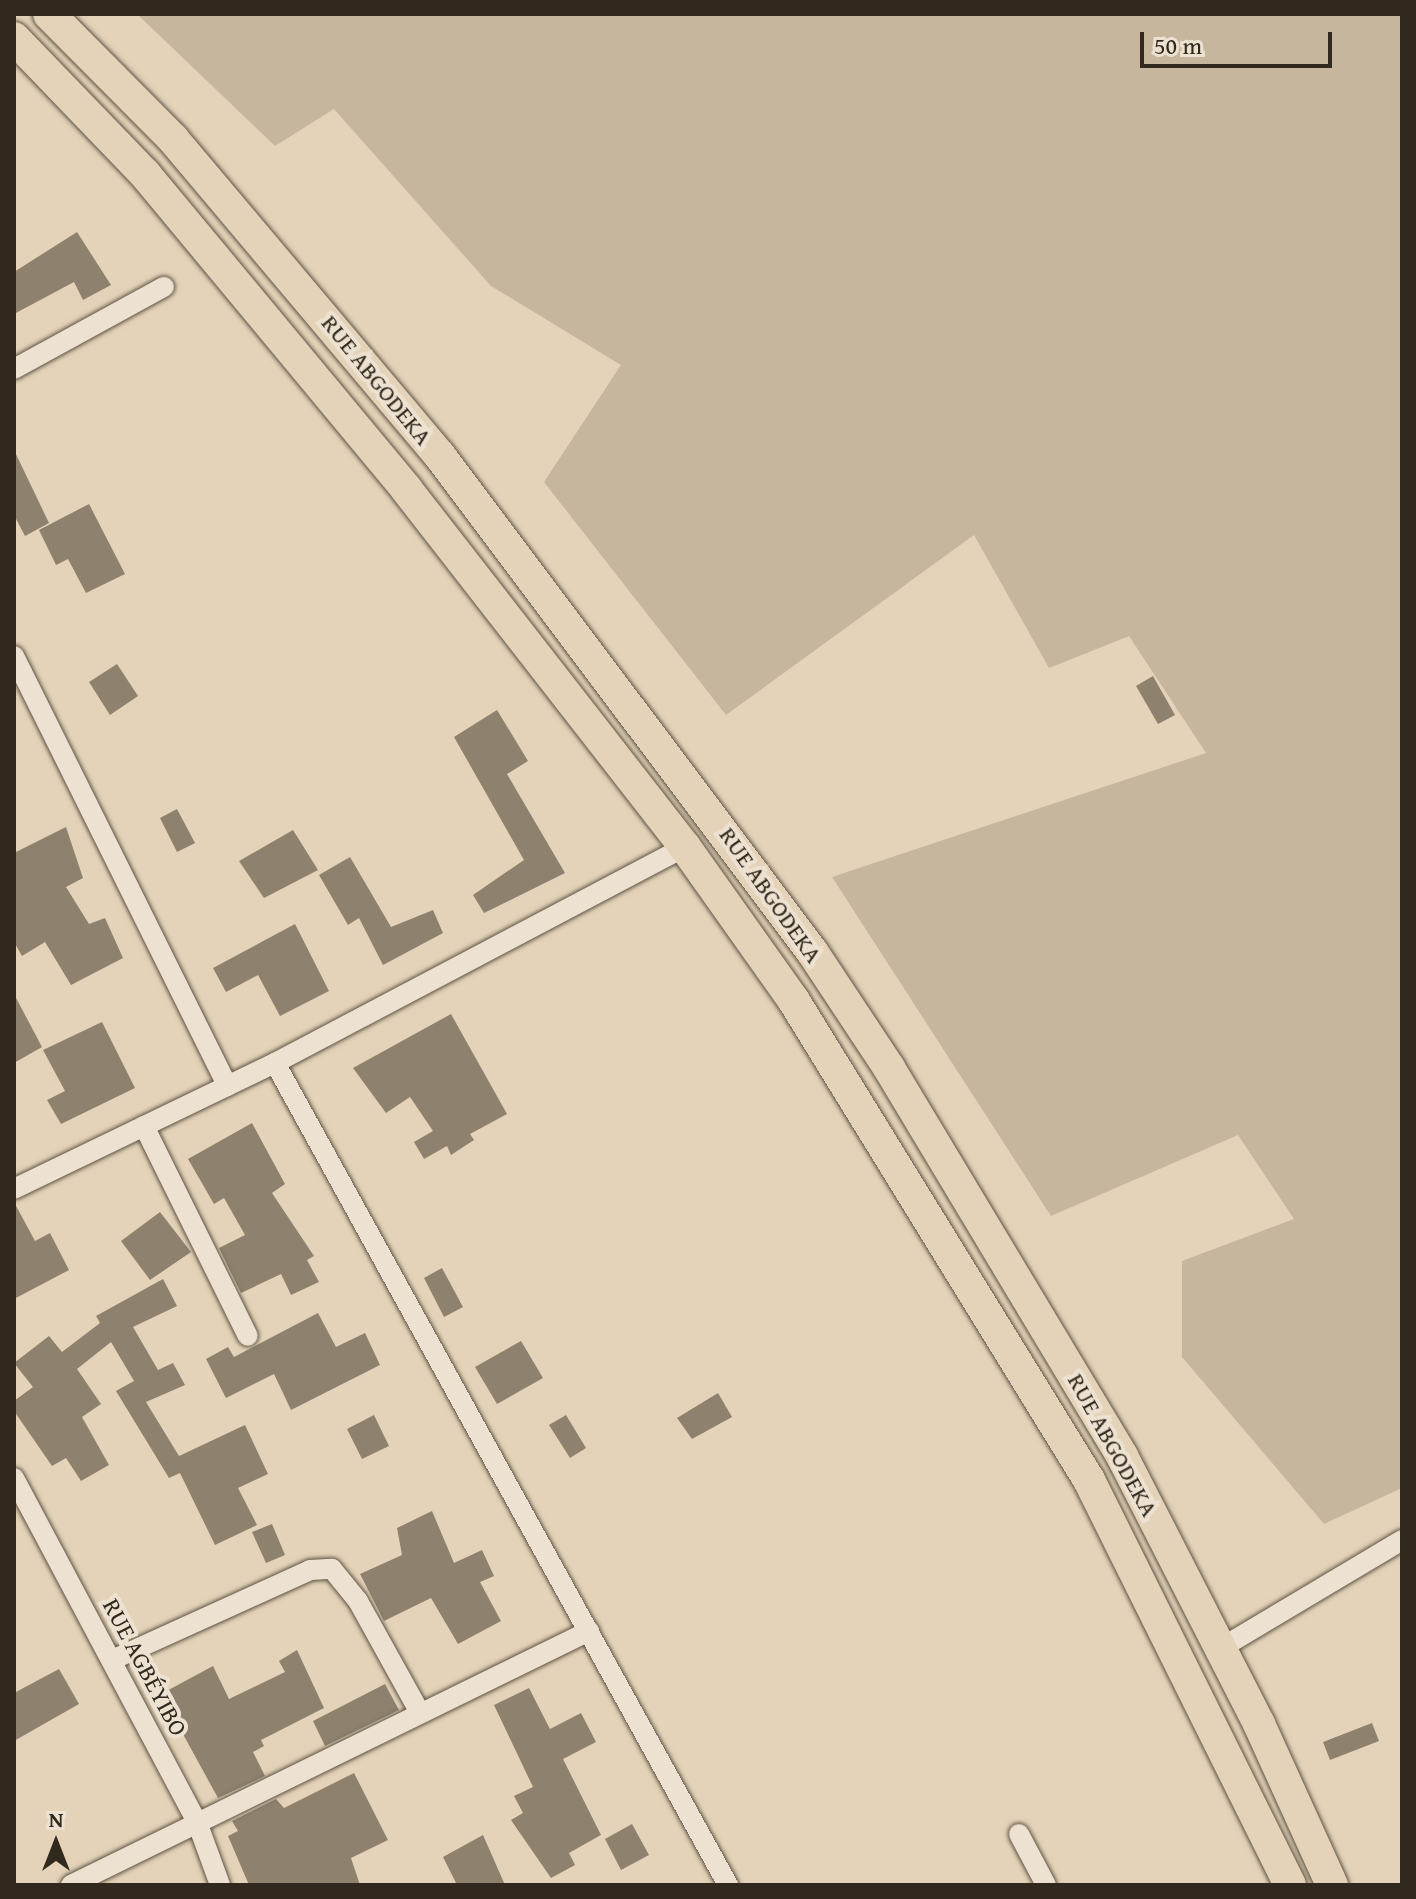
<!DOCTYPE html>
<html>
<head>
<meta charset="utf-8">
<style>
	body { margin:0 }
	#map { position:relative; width:1416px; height:1899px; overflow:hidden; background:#e4d3b8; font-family:"Gentium Book Plus",serif }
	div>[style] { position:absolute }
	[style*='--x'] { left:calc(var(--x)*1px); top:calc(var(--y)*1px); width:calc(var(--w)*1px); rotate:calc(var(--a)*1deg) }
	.green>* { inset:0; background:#c6b69e }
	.building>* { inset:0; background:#8e816e }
	.roads { filter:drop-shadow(0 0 2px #5e5344) drop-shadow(0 0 2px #5e5344) }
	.street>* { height:20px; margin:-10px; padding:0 10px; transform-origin:10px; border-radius:10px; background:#ede2d1 }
	.primary>* { height:32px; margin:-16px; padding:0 16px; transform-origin:16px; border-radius:16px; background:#e4d3b8 }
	span { translate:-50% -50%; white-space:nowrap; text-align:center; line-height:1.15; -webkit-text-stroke:8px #ede2d1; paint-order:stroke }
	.street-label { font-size:24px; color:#31281e }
	.frame { position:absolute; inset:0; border:16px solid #31281e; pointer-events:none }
	.north { position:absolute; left:16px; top:1803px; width:80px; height:80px; -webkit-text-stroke:6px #ede2d1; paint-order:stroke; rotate:0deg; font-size:22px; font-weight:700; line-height:32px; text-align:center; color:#31281e }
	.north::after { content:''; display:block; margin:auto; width:28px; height:36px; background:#31281e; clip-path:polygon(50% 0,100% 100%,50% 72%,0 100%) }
	.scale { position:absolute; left:1140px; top:32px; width:192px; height:36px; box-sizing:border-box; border:4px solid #31281e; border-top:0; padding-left:10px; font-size:24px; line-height:28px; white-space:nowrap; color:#31281e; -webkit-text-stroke:6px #ede2d1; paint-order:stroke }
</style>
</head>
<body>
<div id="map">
	<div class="green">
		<div style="clip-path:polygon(137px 14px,1402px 14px,1402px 1488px,1324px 1524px,1182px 1357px,1182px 1261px,1294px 1219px,1238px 1135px,1051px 1216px,832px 877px,1206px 753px,1129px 636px,1049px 668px,974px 535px,726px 715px,544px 482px,621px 365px,491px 286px,334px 109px,275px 146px)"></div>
	</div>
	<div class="building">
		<div style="clip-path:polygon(77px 232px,111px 285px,83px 300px,74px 282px,14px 314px,14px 272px)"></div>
		<div style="clip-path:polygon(14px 450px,49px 523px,25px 536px,14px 515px)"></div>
		<div style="clip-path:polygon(89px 504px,125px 574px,86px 593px,68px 559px,56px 565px,39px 530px)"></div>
		<div style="clip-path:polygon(117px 664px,138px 696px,110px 715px,89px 682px)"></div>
		<div style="clip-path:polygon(1153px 676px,1175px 715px,1158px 724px,1136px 686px)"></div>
		<div style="clip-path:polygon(497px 710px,528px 761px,507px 774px,565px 873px,484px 913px,473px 895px,524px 860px,454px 737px)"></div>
		<div style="clip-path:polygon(177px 809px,195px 843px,177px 852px,160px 818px)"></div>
		<div style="clip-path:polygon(66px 827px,83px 878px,66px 887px,89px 924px,105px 918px,123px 958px,71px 985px,45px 942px,22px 956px,14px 942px,14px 853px)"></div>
		<div style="clip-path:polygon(293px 830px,318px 870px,264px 898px,239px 861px)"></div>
		<div style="clip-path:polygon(350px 857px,391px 927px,433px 910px,443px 933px,383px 965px,359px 918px,348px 925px,319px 875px)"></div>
		<div style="clip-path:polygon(295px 924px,329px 991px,280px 1016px,258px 975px,226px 992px,213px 968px)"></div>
		<div style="clip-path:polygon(14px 994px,42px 1047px,14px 1063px)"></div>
		<div style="clip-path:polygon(451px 1014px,507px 1114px,470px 1134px,474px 1140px,451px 1155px,447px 1146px,424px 1159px,414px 1142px,433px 1131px,410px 1097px,386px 1113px,353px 1068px)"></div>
		<div style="clip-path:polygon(102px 1022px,135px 1088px,61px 1124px,47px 1100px,65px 1091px,43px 1050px)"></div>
		<div style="clip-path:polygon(252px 1123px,285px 1184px,272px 1193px,314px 1256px,307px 1260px,319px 1282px,291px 1295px,281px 1274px,241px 1293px,219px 1248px,245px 1235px,224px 1198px,214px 1204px,188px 1159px)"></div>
		<div style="clip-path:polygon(14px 1202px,35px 1241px,50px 1233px,69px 1270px,14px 1299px)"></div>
		<div style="clip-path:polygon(160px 1212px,191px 1252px,150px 1280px,121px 1241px)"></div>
		<div style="clip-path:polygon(442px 1268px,463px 1307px,444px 1317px,424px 1278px)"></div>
		<div style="clip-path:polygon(163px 1279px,177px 1306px,133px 1327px,158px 1370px,173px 1363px,185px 1385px,146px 1402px,179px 1456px,245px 1425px,268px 1474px,238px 1488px,257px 1525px,215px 1545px,180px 1473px,169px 1478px,116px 1391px,134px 1381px,111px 1342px,77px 1369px,101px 1404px,82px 1417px,109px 1465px,81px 1481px,66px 1458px,52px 1466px,14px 1411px,14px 1401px,33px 1387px,14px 1363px,49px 1336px,62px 1352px,100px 1323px,96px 1316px)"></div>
		<div style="clip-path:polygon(318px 1313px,336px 1347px,365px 1333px,380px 1365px,291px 1410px,274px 1374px,226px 1398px,206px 1359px,228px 1347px,234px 1357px)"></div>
		<div style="clip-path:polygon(521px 1341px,543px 1378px,497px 1404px,475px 1367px)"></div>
		<div style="clip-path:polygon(718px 1393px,732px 1417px,692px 1439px,677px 1418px)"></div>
		<div style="clip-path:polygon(374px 1415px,389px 1446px,362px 1459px,347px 1429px)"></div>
		<div style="clip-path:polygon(566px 1415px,586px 1448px,570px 1458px,549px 1425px)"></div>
		<div style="clip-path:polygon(432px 1511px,454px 1563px,482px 1550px,494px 1576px,480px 1582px,501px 1621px,458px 1644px,431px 1598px,384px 1621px,360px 1574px,402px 1555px,397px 1528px)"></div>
		<div style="clip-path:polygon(272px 1524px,285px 1555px,266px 1563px,252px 1532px)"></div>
		<div style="clip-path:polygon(297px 1650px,324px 1708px,261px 1740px,264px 1746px,253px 1752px,265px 1776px,218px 1798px,161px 1694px,213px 1666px,229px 1699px,285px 1672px,279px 1661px)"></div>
		<div style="clip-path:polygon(59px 1669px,79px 1704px,14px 1741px,14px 1693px)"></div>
		<div style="clip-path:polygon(385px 1684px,399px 1710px,325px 1746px,313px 1721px)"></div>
		<div style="clip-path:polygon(529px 1688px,550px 1729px,581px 1713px,596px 1742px,563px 1759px,601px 1835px,569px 1853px,575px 1865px,551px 1878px,511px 1820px,523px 1813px,514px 1796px,533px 1787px,494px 1705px)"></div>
		<div style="clip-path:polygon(1372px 1723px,1379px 1741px,1330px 1760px,1323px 1742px)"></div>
		<div style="clip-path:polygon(354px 1773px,388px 1840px,351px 1858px,360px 1885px,249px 1885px,228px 1836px,238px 1831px,232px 1821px,276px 1799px,284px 1808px)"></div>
		<div style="clip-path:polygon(632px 1824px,649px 1855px,621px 1870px,605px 1839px)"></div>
		<div style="clip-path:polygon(483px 1835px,505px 1885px,457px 1885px,443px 1857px)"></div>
	</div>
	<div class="roads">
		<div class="street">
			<div style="--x:14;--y:369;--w:171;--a:-28.7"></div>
			<div style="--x:14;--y:656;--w:480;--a:63.6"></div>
			<div style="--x:275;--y:1063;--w:939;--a:61.14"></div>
			<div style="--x:144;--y:1126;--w:234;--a:63.7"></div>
			<div style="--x:14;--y:1189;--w:290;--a:-25.8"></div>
			<div style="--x:275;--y:1063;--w:463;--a:-27.8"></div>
			<div style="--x:14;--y:1478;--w:390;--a:62"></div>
			<div style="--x:197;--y:1822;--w:67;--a:69.9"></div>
			<div style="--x:1221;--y:1648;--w:211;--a:-30.8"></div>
			<div style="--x:112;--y:1660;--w:217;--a:-24.4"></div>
			<div style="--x:310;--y:1570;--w:22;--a:-3"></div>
			<div style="--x:332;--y:1569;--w:41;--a:50.9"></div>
			<div style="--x:358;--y:1601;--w:126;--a:61"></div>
			<div style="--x:1019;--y:1834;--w:58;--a:62.1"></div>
			<div style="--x:71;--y:1885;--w:577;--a:-26.12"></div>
		</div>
		<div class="primary">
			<div style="--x:49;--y:14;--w:176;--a:45.2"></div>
			<div style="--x:173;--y:139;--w:414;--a:49.9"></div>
			<div style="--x:440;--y:456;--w:621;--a:53.11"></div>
			<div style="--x:813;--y:953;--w:138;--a:56.5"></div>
			<div style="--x:889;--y:1068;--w:453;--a:59"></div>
			<div style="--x:1122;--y:1456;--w:301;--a:62.9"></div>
			<div style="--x:1259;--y:1724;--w:177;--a:65.6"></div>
			<div style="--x:14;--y:38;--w:189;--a:46.1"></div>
			<div style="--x:145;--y:174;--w:410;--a:50.3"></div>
			<div style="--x:407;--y:490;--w:452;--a:52.1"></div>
			<div style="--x:685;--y:847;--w:189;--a:54.7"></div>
			<div style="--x:794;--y:1001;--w:563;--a:58.37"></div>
			<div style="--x:1089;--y:1480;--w:452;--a:63.6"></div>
		</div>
	</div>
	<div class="street-label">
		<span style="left:377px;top:380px;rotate:51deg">RUE ABGODEKA</span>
		<span style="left:771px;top:895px;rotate:55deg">RUE ABGODEKA</span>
		<span style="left:1113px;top:1445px;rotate:61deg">RUE ABGODEKA</span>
		<span style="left:145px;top:1667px;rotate:62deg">RUE AGBÉYIBO</span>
	</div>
	<div class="frame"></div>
	<div class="north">N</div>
	<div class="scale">50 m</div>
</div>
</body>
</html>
